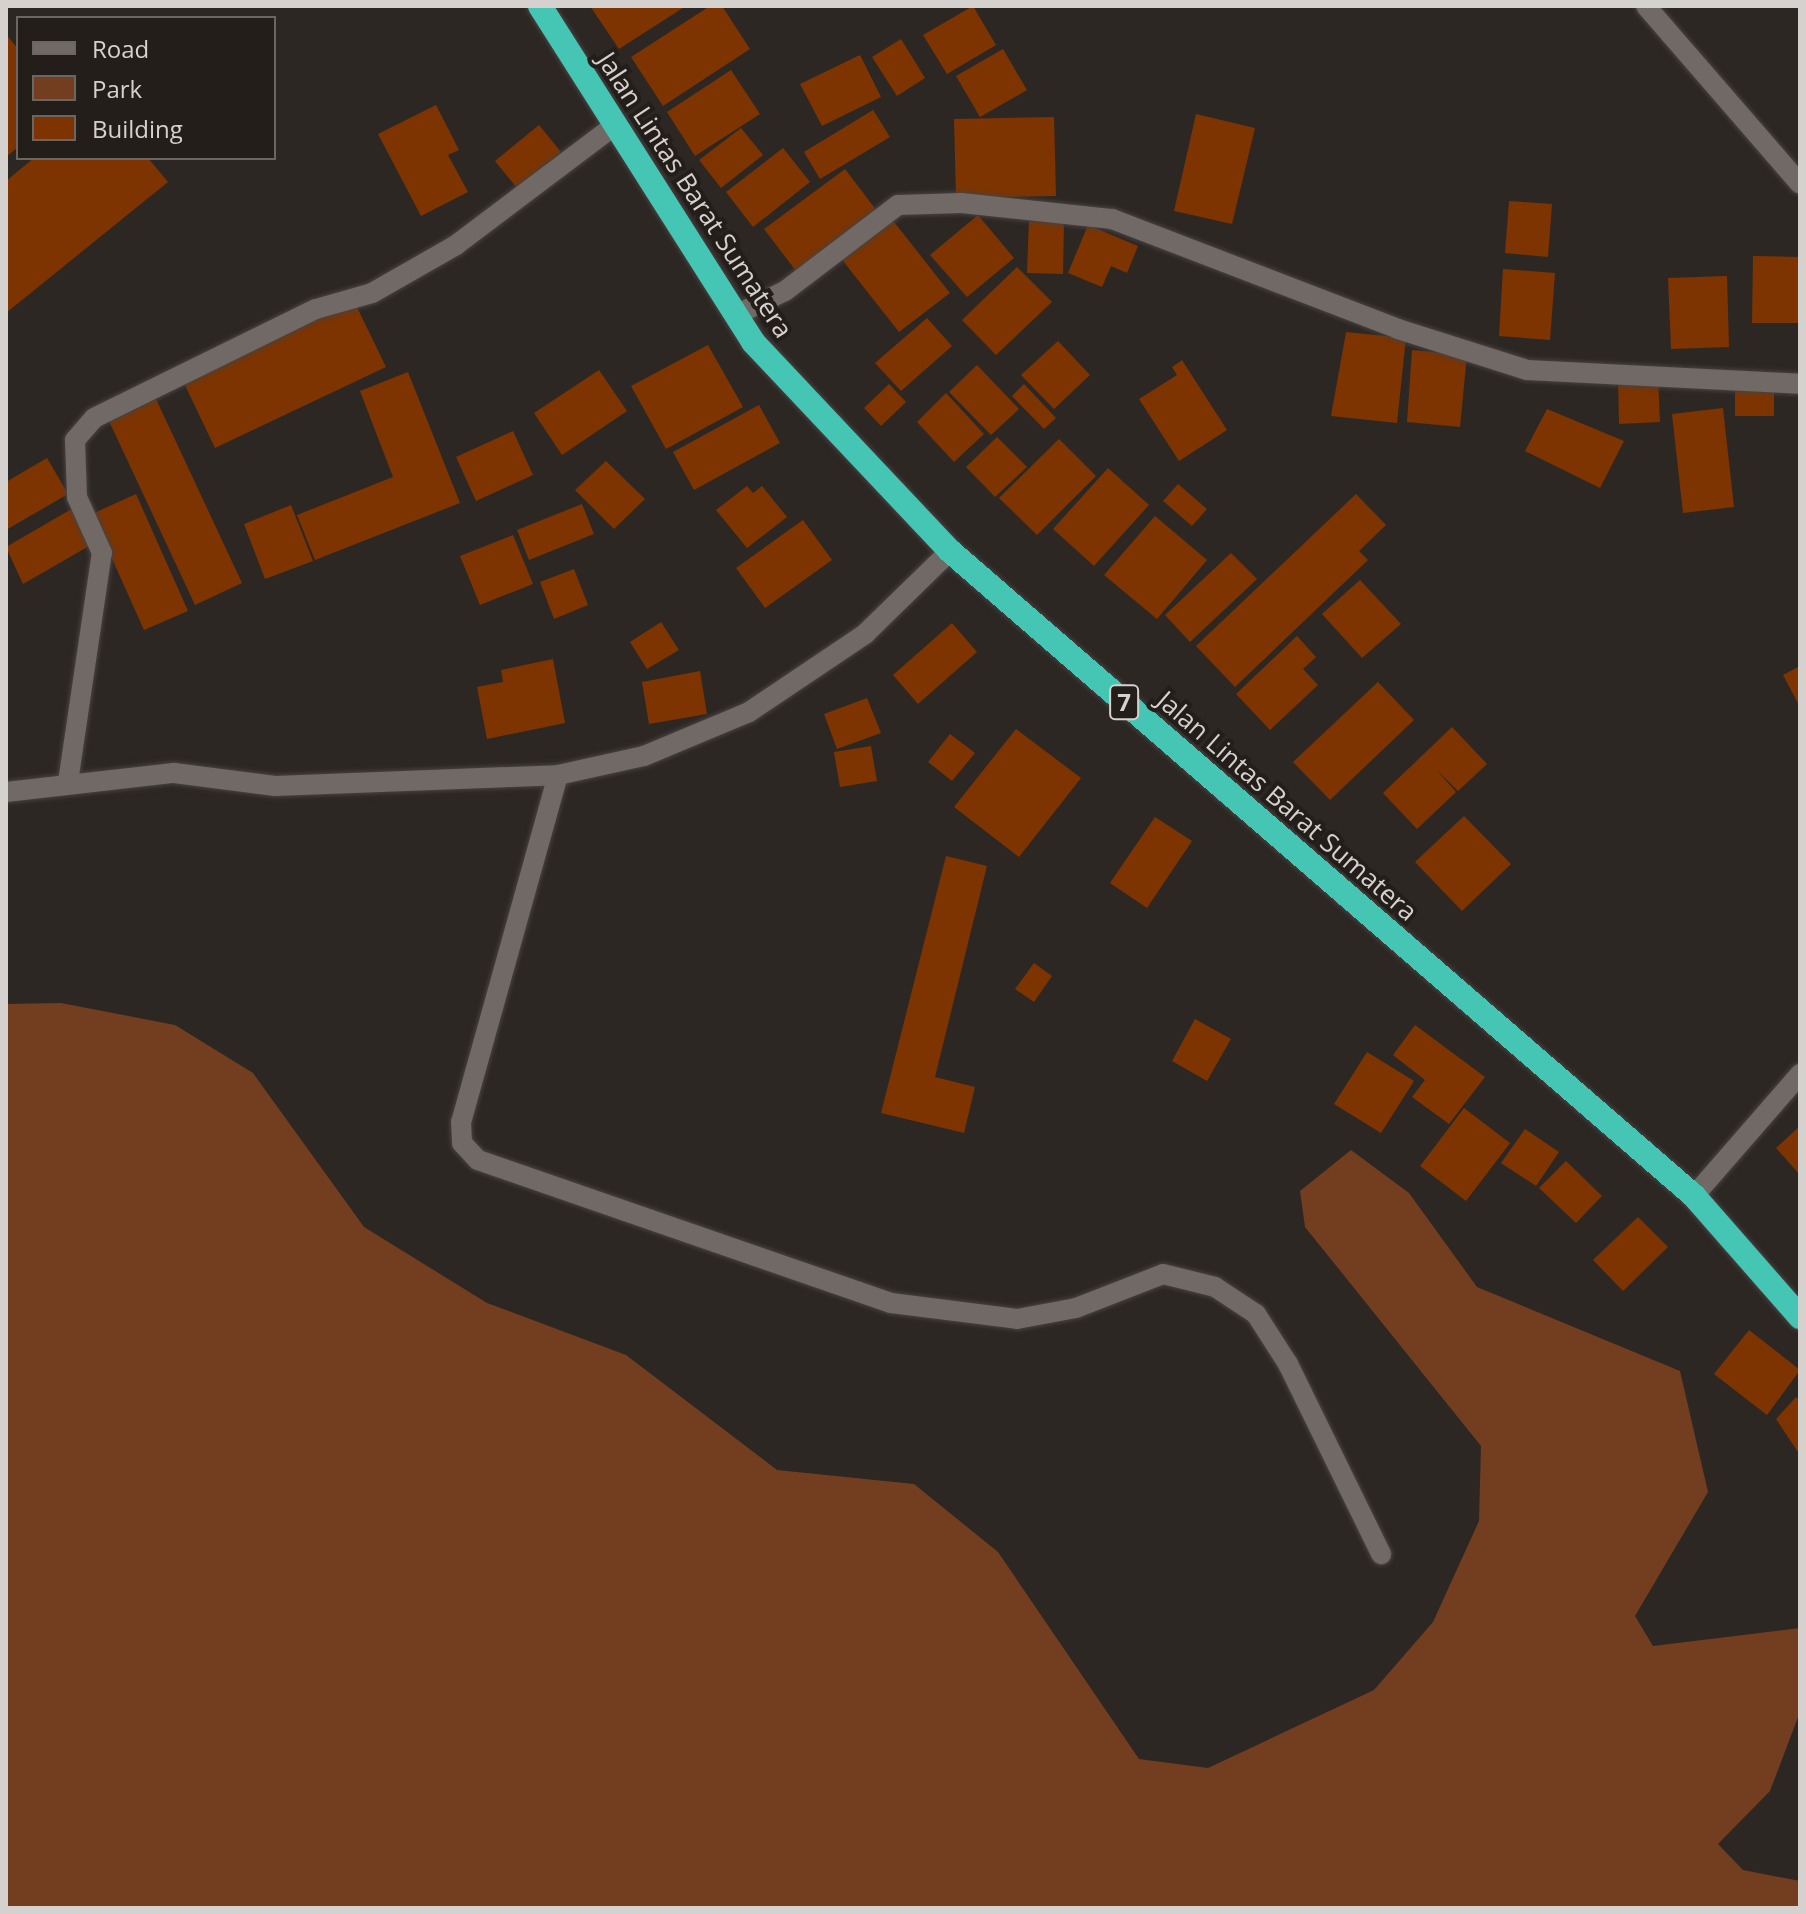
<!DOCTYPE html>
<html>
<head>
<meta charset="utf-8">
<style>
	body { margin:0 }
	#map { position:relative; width:1806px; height:1914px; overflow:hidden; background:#2d2724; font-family:"Open Sans",sans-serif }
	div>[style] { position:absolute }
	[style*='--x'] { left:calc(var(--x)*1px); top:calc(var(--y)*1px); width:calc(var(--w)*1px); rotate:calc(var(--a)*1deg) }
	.green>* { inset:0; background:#733d1f }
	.building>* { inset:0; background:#7d3400 }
	.roads { filter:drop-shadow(0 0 2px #484240) drop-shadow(0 0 2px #484240) }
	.minor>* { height:20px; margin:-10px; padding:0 10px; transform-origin:10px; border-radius:10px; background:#706965 }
	.highway>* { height:24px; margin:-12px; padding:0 12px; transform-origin:12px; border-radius:12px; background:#45c6b5 }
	span { translate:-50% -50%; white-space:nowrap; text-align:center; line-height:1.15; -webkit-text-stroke:8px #241e1b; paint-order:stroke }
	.shield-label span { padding:2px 6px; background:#241e1b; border:2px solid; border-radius:6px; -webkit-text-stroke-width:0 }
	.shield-label { font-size:24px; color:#d5d1cf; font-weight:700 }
	.street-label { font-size:26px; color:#d5d1cf }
	.frame { position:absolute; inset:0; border:8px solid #d5d1cf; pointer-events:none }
	.legend { position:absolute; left:16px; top:16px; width:260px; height:144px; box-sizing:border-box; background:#241e1b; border:2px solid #6b6663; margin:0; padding:10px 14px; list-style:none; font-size:24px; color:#d5d1cf }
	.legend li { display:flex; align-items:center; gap:16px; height:40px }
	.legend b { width:40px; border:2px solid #6b6663 }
</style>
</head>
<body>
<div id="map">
	<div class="green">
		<div style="clip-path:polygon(61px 1003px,175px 1025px,253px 1073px,364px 1227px,487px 1303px,626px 1355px,777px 1470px,914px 1484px,998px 1552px,1139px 1759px,1208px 1768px,1374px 1690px,1433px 1622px,1479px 1521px,1481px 1446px,1305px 1227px,1300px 1191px,1351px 1150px,1409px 1193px,1477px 1287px,1680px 1371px,1708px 1492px,1635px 1616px,1653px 1646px,1800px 1628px,1800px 1712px,1770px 1791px,1718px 1844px,1743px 1870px,1800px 1881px,1800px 1908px,6px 1908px,6px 1004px)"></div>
	</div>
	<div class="building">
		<div style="clip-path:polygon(590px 6px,686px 6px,619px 49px)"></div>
		<div style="clip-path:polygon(710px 6px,722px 6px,750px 49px,663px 106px,631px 57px)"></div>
		<div style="clip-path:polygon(973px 6px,996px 45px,947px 74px,923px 35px)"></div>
		<div style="clip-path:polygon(6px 34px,18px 49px,18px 147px,6px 157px)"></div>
		<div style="clip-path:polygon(901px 39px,925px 78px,897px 96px,872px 57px)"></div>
		<div style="clip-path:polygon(1003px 49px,1027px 90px,980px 117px,956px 76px)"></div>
		<div style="clip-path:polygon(860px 55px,881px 97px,822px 126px,800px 84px)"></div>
		<div style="clip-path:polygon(731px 70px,760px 114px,695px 156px,667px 112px)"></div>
		<div style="clip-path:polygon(436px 105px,459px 150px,448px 155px,468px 192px,421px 216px,378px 134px)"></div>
		<div style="clip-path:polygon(873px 110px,890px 137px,820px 179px,804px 152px)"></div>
		<div style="clip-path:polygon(1196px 114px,1255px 128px,1232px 224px,1174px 211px)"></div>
		<div style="clip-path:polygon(1054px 117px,1056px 196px,956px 198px,954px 119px)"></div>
		<div style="clip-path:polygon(539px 125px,561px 152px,517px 188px,495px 161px)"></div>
		<div style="clip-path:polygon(741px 128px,763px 155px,721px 188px,699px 160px)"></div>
		<div style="clip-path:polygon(783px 148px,810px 182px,753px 227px,726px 192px)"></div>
		<div style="clip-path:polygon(34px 158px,148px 158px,168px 182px,6px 313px,6px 181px)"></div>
		<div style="clip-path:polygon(845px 169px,877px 211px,796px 271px,764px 229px)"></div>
		<div style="clip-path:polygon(1509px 201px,1552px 204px,1548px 257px,1505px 253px)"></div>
		<div style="clip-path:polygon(887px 213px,950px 293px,899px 332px,836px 252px)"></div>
		<div style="clip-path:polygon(978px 215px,1014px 258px,967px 297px,930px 255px)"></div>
		<div style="clip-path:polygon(1029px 221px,1064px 222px,1063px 274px,1027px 273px)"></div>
		<div style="clip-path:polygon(1088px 225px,1138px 246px,1127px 273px,1111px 266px,1102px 287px,1068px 273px)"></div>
		<div style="clip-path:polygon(1753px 256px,1800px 257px,1800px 323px,1752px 323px)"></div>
		<div style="clip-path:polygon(1017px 267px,1052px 302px,996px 355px,962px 320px)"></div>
		<div style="clip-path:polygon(1503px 269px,1555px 273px,1550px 340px,1499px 336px)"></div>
		<div style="clip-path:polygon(1727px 276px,1729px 347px,1671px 349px,1668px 278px)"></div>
		<div style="clip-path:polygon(353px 299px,386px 367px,215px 448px,182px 379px)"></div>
		<div style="clip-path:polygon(927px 318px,952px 346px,901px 391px,875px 363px)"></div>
		<div style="clip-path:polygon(1346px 332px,1406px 338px,1397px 423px,1331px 416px)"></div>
		<div style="clip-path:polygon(1058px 341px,1090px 375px,1054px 409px,1021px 375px)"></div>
		<div style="clip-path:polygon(708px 345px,743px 407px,666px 449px,631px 386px)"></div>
		<div style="clip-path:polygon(1412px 350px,1467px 355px,1460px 427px,1407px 422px)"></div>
		<div style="clip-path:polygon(1182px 360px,1227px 430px,1179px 461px,1139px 399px,1177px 375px,1172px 367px)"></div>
		<div style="clip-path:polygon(977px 365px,1019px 409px,991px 435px,949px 392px)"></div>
		<div style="clip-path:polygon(599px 370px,627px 411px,562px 455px,534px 413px)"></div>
		<div style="clip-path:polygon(408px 372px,460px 503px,315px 560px,297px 515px,393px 477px,360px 391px)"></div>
		<div style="clip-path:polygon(1658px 377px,1660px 422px,1619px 424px,1618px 379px)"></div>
		<div style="clip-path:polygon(889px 384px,906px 402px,881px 426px,864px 408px)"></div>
		<div style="clip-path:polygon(1024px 384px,1056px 418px,1044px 429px,1012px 396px)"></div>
		<div style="clip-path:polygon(1774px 388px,1774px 416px,1735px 416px,1735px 389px)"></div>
		<div style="clip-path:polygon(946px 393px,984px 434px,954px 462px,917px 422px)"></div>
		<div style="clip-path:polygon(156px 399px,242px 583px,195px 605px,109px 421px)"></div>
		<div style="clip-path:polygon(759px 405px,780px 443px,694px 490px,673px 452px)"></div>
		<div style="clip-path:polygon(1723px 408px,1734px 507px,1683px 513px,1672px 414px)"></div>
		<div style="clip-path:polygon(1547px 409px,1624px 441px,1600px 488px,1525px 451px)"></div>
		<div style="clip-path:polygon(513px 431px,533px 475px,476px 501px,456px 457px)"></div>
		<div style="clip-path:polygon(997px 437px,1027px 467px,995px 497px,966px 467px)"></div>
		<div style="clip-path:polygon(1059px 439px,1096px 476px,1037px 535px,999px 498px)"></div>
		<div style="clip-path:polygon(47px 458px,68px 494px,6px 530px,6px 482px)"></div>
		<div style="clip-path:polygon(606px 461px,645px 499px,614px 529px,575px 490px)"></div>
		<div style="clip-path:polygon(1108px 468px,1149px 505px,1094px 566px,1053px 529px)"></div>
		<div style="clip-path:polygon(1178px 484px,1207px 509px,1192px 526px,1163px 501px)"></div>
		<div style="clip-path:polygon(747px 486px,753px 493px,762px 486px,787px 517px,747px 548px,716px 510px)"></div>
		<div style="clip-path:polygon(136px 494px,188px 611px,144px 630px,92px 514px)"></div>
		<div style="clip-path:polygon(1356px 494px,1386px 525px,1359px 551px,1368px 560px,1235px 687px,1196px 646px)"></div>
		<div style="clip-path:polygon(582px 504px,594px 534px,529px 560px,517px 530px)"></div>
		<div style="clip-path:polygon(291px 505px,313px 561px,265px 579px,244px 524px)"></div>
		<div style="clip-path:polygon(75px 507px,96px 542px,23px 584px,6px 547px)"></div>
		<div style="clip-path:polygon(1155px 516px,1207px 560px,1157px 619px,1104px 575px)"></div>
		<div style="clip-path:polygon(803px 520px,832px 560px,765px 608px,736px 568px)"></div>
		<div style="clip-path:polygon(513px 535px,533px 584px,480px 605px,460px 556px)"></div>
		<div style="clip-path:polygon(1231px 553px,1257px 579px,1190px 642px,1165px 615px)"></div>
		<div style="clip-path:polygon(574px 569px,588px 605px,554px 619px,540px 582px)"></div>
		<div style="clip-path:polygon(1360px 580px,1401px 624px,1362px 658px,1322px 614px)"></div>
		<div style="clip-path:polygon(661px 622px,679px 650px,647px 669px,630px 642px)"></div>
		<div style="clip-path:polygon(952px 623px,977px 652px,918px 704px,893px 675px)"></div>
		<div style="clip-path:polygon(1297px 636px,1316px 657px,1303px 669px,1318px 685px,1270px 730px,1236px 694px)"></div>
		<div style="clip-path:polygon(553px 659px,565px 723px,487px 739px,477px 687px,503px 682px,501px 670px)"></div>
		<div style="clip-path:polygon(1800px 666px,1800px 707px,1783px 675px)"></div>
		<div style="clip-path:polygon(700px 671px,707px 714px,649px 724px,642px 682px)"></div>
		<div style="clip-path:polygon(1378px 682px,1414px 720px,1330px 800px,1293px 762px)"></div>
		<div style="clip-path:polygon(867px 698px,881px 733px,837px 749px,824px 714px)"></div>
		<div style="clip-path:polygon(1452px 727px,1487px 764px,1458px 791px,1436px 769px,1456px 792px,1417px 829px,1383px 793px)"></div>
		<div style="clip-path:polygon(1016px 729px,1081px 778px,1019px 857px,954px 807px)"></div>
		<div style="clip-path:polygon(950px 734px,975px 753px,952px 781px,928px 762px)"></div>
		<div style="clip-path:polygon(871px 746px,877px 781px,840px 787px,834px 752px)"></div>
		<div style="clip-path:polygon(1464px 816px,1511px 864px,1462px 911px,1415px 862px)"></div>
		<div style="clip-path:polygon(1155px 817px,1192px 841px,1147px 908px,1110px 883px)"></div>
		<div style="clip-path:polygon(946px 856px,987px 866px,935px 1077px,975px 1087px,964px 1133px,881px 1113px)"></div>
		<div style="clip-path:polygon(1034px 963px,1052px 976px,1034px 1002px,1015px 989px)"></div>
		<div style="clip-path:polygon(1195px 1019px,1231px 1039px,1207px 1081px,1172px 1061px)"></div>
		<div style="clip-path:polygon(1415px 1025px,1485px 1077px,1449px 1124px,1412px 1097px,1425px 1080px,1393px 1055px)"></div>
		<div style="clip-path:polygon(1367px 1052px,1414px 1081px,1381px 1133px,1334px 1104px)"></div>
		<div style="clip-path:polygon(1464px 1108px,1510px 1143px,1466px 1201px,1420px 1166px)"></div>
		<div style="clip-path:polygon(1800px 1126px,1800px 1175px,1776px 1148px)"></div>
		<div style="clip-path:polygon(1525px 1129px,1559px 1152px,1536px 1186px,1501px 1163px)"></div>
		<div style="clip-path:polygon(1566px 1161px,1602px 1196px,1576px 1223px,1539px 1188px)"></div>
		<div style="clip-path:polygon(1638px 1217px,1668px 1247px,1623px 1291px,1593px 1260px)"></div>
		<div style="clip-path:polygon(1749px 1330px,1800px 1370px,1767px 1415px,1714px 1374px)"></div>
		<div style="clip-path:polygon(1796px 1397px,1800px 1400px,1800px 1455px,1776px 1419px)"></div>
	</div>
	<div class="roads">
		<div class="minor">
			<div style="--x:1646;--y:6;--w:235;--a:49.1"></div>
			<div style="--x:736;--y:315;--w:55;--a:-26.1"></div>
			<div style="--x:785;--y:291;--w:142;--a:-37.3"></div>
			<div style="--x:898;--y:205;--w:64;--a:-1.8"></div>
			<div style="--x:962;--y:203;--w:151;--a:6.1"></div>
			<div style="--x:1112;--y:219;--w:306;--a:21"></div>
			<div style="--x:1398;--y:329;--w:135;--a:17.6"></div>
			<div style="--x:1527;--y:370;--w:273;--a:2.9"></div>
			<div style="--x:558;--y:775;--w:360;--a:105.6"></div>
			<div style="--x:461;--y:1122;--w:21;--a:87"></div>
			<div style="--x:462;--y:1143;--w:23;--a:47"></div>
			<div style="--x:478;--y:1160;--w:437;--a:19.1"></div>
			<div style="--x:891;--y:1303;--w:127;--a:7.2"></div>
			<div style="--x:1017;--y:1319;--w:60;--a:-10.6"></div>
			<div style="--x:1076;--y:1308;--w:93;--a:-21.3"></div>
			<div style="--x:1163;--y:1274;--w:54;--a:14"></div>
			<div style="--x:1215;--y:1287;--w:49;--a:33.4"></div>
			<div style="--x:1256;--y:1314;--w:59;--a:57.4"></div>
			<div style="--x:1288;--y:1364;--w:212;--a:63.9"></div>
			<div style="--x:68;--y:782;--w:232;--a:-81.6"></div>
			<div style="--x:102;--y:553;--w:61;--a:-114.1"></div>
			<div style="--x:77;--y:497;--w:57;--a:-92"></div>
			<div style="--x:75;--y:440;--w:29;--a:-49"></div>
			<div style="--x:94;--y:418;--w:247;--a:-26.2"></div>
			<div style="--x:316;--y:309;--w:58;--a:-15.9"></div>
			<div style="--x:372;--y:293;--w:97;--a:-29.7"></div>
			<div style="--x:456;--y:245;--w:198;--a:-37"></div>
			<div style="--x:6;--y:792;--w:169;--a:-6.5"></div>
			<div style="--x:174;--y:773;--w:102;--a:7.3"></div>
			<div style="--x:275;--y:786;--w:283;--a:-2.2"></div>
			<div style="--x:558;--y:775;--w:88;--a:-12.5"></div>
			<div style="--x:644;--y:756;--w:114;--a:-22.7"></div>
			<div style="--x:749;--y:712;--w:140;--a:-33.9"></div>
			<div style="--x:865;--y:634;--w:119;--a:-44.3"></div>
			<div style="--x:1694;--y:1196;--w:162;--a:-49"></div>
		</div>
		<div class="highway">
			<div style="--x:540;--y:6;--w:398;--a:57.6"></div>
			<div style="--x:753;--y:342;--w:287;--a:46.7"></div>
			<div style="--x:950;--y:551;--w:985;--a:40.92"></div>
			<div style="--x:1694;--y:1196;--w:161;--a:48.8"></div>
		</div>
	</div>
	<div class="shield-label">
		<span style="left:1124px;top:702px">7</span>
	</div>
	<div class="street-label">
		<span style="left:695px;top:195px;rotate:57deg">Jalan Lintas Barat Sumatera</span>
		<span style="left:1287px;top:806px;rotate:41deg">Jalan Lintas Barat Sumatera</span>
	</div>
	<div class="frame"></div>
	<ul class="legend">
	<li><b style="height:10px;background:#706965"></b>Road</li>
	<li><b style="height:22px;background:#733d1f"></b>Park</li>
	<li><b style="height:22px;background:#7d3400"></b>Building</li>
	</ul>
</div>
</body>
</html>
